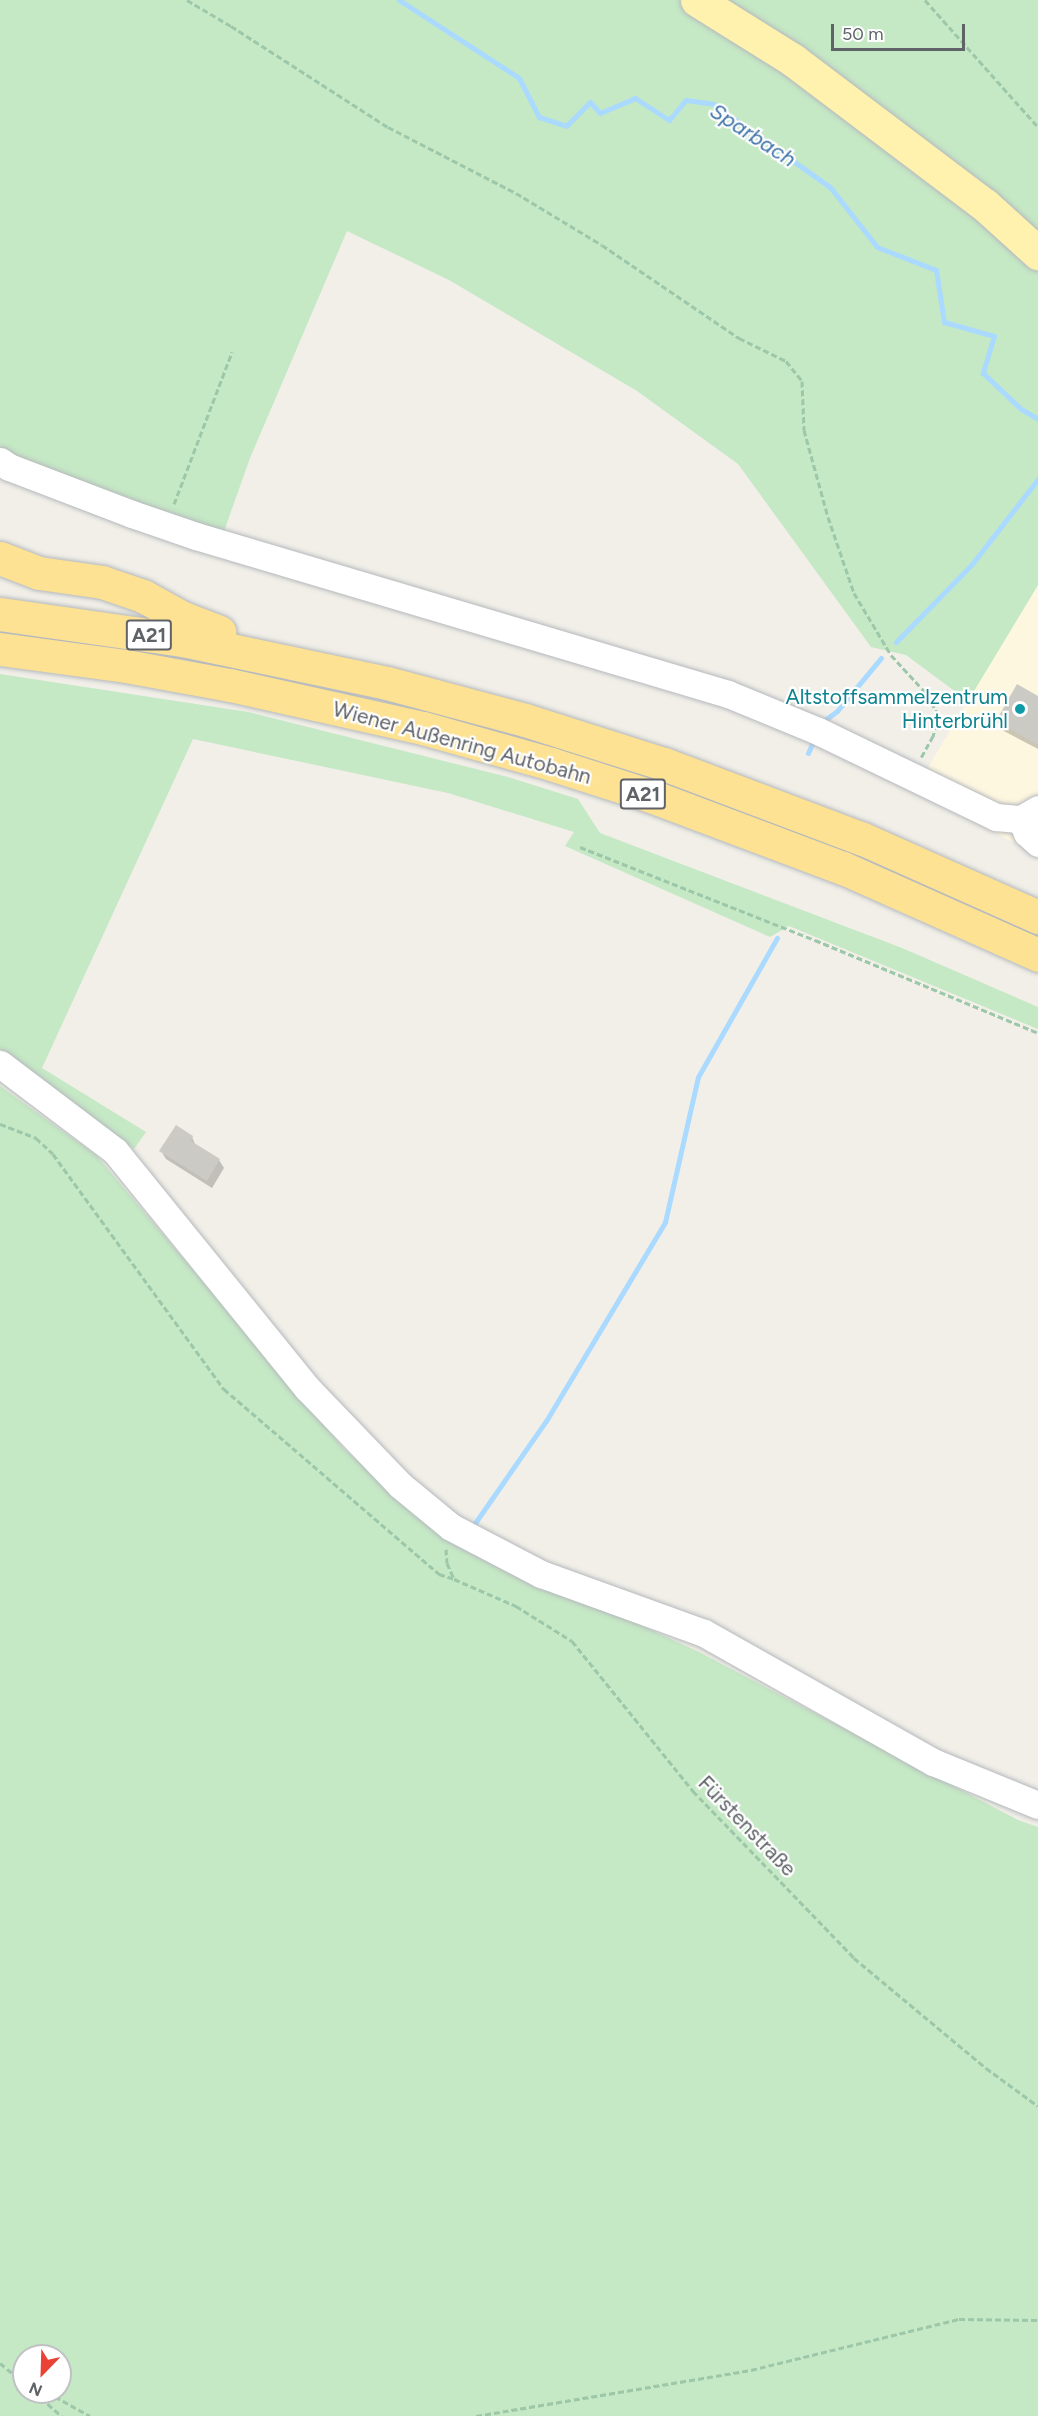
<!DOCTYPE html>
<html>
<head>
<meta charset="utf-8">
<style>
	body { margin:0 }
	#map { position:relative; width:1038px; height:2416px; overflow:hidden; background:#f1efe8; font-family:Figtree,sans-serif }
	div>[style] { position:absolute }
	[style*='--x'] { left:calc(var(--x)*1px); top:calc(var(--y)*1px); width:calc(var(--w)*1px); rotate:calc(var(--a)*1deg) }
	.commercial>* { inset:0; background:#fef7e0 }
	.green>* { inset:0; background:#c5e8c5 }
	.shadow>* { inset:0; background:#0003 }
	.stream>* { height:5px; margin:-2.5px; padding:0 2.5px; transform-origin:2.5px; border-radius:2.5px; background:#aadaff }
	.building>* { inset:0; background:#cccac5 }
	.path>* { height:3px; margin-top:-1.5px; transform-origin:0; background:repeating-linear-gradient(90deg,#9cc7a9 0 6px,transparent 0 9px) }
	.roads { filter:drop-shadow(0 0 2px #b5b8bc) drop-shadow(0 0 2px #b5b8bc) }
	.minor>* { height:27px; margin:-13.5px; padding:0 13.5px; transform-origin:13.5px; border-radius:13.5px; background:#fff }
	.major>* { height:33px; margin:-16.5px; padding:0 16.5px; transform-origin:16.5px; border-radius:16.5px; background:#fff2af }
	.highway>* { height:33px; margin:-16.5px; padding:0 16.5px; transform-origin:16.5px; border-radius:16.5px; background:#fde293 }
	.dots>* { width:16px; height:16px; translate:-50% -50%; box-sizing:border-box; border:3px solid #fff; border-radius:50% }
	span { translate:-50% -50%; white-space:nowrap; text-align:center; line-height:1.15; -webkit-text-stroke:4.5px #fff; paint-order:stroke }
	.shield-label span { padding:2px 4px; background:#fff; border:2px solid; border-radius:4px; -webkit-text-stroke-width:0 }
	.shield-label { font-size:20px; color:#5f6368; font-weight:700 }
	.culture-label { font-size:21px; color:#0d838f }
	.right { translate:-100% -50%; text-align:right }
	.street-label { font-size:21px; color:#5f6368 }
	.water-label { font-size:22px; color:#4174aa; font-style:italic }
	.north { position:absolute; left:12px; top:2344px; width:60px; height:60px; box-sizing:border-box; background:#fff; border:2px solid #bfc1c3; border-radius:50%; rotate:203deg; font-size:16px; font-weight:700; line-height:24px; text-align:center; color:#5f6368 }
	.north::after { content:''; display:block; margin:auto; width:21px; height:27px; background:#ea4335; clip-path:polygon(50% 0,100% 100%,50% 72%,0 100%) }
	.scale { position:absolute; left:831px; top:24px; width:134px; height:27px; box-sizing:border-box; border:3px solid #5f6368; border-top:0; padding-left:8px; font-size:18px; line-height:21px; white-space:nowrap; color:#5f6368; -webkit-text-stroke:4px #fff; paint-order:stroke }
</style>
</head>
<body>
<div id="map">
	<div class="commercial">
		<div style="clip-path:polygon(1038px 585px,1038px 840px,1031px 851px,913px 792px)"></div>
	</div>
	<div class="green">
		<div style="clip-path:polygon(0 0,1038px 0,1038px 585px,968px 701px,906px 655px,871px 647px,738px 464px,637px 391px,449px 280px,347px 231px,250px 458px,222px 537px,5px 458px,0 445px)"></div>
		<div style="clip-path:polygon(0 674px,248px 712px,508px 777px,578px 799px,600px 833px,902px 948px,1038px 1007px,1038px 1029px,789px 926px,770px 937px,565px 846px,574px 832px,448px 793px,193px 739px,42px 1068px,146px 1132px,134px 1149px,0 1056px)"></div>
		<div style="clip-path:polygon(evenodd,0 1086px,96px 1155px,344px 1449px,441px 1534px,697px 1651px,1018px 1820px,1038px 1827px,1038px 2416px,0 2416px,0 1086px,24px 2356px,60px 2356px,60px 2392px,24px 2392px,24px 2356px)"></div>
	</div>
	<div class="shadow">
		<div style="clip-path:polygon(1038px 698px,1038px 749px,1002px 730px,998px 721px)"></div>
		<div style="clip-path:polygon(192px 1137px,196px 1146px,219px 1160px,224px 1168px,212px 1188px,166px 1159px,161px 1151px)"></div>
	</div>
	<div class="stream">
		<div style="--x:399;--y:0;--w:143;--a:33"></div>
		<div style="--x:519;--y:78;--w:44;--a:62.9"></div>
		<div style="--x:539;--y:117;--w:28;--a:18"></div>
		<div style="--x:566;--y:126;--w:34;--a:-45"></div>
		<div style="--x:590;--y:102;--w:15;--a:48"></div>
		<div style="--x:600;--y:113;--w:38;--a:-23"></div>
		<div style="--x:635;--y:98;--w:40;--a:32.9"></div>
		<div style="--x:669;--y:120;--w:26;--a:-50"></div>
		<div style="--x:686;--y:100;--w:27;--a:8"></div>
		<div style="--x:713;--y:104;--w:143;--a:35.4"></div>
		<div style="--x:830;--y:187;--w:76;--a:51.9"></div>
		<div style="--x:877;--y:247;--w:63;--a:21.3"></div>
		<div style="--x:936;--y:270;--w:53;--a:81.3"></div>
		<div style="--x:944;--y:322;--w:52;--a:15.6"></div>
		<div style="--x:994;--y:336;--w:39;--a:107"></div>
		<div style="--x:983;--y:373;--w:52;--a:43.5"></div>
		<div style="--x:1021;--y:409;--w:20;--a:30"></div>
		<div style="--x:896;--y:642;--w:109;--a:-45.7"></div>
		<div style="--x:972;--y:564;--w:108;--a:-52.2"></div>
		<div style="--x:822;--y:722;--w:19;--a:-36"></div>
		<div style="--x:837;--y:711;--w:69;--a:-50.3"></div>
		<div style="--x:808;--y:753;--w:10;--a:-66"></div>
		<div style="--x:475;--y:1523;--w:124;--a:-55.2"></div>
		<div style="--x:546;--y:1421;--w:232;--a:-59.1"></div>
		<div style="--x:665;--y:1222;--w:149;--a:-77.2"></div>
		<div style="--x:698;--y:1077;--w:160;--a:-60.4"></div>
	</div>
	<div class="building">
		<div style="clip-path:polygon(1017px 684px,1038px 696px,1038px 745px,996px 721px)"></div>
		<div style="clip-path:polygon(176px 1125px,193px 1136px,191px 1141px,220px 1159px,207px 1181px,159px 1151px)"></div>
	</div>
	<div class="path">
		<div style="--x:187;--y:0;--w:51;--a:30.6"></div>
		<div style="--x:231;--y:26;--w:187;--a:32.8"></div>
		<div style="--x:388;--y:127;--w:144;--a:27.3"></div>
		<div style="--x:516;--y:193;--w:100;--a:31.2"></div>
		<div style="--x:602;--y:245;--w:166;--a:34.2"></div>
		<div style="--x:739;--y:338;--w:52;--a:26.1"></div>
		<div style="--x:786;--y:361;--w:26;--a:51"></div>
		<div style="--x:802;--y:381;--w:49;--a:87.7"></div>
		<div style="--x:804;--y:430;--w:90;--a:74.6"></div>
		<div style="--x:828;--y:517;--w:80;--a:71.1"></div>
		<div style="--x:854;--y:593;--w:72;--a:59.2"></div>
		<div style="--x:891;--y:655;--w:53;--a:47.3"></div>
		<div style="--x:927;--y:694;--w:24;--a:62"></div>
		<div style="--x:938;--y:715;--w:22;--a:103"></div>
		<div style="--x:933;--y:736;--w:25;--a:119"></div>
		<div style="--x:925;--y:0;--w:170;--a:48.3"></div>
		<div style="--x:174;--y:504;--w:163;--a:-69.1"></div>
		<div style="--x:580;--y:847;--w:253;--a:21.6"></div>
		<div style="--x:815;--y:940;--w:242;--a:22.6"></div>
		<div style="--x:0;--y:1124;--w:39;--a:21"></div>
		<div style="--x:36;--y:1138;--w:23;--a:43"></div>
		<div style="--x:53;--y:1154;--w:291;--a:54"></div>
		<div style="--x:224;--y:1389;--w:284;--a:40.7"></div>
		<div style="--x:439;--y:1574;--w:16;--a:18"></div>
		<div style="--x:446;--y:1549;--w:14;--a:86"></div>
		<div style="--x:447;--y:1563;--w:17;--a:66"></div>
		<div style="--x:454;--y:1579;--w:68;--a:23.5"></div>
		<div style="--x:516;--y:1606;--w:66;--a:32"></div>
		<div style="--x:572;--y:1641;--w:193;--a:51.1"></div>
		<div style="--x:693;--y:1791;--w:232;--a:46"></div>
		<div style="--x:854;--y:1958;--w:172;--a:39.8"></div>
		<div style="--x:986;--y:2068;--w:64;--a:36.2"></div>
		<div style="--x:0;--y:2363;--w:31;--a:40"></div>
		<div style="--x:34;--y:2392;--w:37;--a:41"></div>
		<div style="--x:47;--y:2392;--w:49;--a:29.2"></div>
		<div style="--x:476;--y:2416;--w:279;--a:-9.5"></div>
		<div style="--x:751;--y:2370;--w:214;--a:-13.8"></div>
		<div style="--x:959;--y:2319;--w:79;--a:0.7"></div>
	</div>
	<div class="roads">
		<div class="minor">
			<div style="--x:0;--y:461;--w:11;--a:34"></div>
			<div style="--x:9;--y:467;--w:132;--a:20.9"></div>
			<div style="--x:132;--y:514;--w:68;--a:19"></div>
			<div style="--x:196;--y:536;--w:555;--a:16.54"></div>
			<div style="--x:728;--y:694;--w:97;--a:22.3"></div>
			<div style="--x:818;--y:731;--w:198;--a:25.8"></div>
			<div style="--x:996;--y:817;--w:25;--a:5"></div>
			<div style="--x:1021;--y:819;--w:20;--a:-30"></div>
			<div style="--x:1021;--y:819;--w:15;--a:67"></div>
			<div style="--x:1027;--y:833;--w:15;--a:42"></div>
			<div style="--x:0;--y:1064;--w:144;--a:37.1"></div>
			<div style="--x:115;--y:1151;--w:305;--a:51"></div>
			<div style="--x:307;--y:1388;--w:134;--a:46.2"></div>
			<div style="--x:400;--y:1485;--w:66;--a:39.5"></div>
			<div style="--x:451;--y:1527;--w:102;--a:27.6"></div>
			<div style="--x:541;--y:1574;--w:173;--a:19.9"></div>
			<div style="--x:704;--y:1633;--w:263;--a:29.4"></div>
			<div style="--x:933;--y:1762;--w:113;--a:22.3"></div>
		</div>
		<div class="major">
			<div style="--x:697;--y:0;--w:113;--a:32"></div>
			<div style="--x:793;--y:60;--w:241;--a:37.1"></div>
			<div style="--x:985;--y:205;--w:72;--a:42.2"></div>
		</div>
		<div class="highway">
			<div style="--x:0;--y:558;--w:42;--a:21"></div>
			<div style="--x:39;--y:573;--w:64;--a:8.1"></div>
			<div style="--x:102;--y:582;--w:43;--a:18.9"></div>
			<div style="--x:143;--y:596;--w:46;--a:28.8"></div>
			<div style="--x:183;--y:618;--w:39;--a:21"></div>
			<div style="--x:0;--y:614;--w:185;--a:8.1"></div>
			<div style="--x:183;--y:640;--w:208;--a:11.9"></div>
			<div style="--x:387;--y:683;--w:143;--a:15"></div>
			<div style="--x:525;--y:720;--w:146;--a:17.6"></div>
			<div style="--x:664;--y:764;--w:213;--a:20.7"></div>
			<div style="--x:863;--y:839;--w:192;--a:24"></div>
			<div style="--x:0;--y:649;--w:127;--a:7.7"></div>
			<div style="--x:126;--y:666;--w:106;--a:10.4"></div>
			<div style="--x:230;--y:685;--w:198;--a:12.6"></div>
			<div style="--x:423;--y:728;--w:133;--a:15.7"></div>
			<div style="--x:551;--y:764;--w:105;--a:17.7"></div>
			<div style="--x:651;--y:796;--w:205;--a:20.6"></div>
			<div style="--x:843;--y:868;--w:214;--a:24"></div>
		</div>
	</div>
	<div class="dots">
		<div style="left:1020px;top:709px;background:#0f9aa8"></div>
	</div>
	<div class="shield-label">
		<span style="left:149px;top:635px">A21</span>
		<span style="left:643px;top:794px">A21</span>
	</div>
	<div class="culture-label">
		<span class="right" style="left:1008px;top:709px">Altstoffsammelzentrum<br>Hinterbrühl</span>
	</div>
	<div class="street-label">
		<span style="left:462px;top:743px;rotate:15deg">Wiener Außenring Autobahn</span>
		<span style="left:747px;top:1826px;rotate:46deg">Fürstenstraße</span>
	</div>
	<div class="water-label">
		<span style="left:753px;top:135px;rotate:33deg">Sparbach</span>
	</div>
	<div class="north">N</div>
	<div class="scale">50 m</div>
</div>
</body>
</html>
